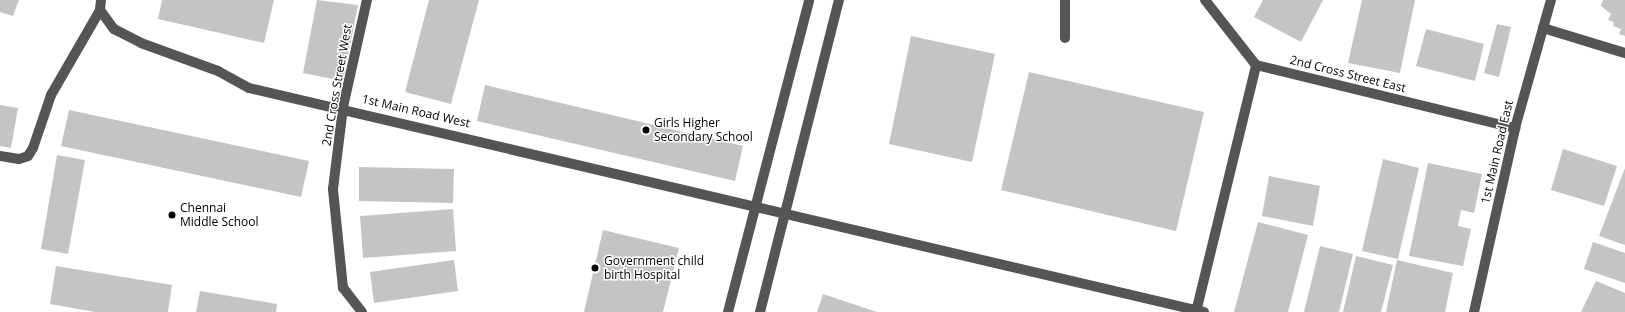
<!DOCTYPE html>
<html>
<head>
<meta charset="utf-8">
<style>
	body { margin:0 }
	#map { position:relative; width:1625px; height:312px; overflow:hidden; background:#fff; font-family:"Open Sans",sans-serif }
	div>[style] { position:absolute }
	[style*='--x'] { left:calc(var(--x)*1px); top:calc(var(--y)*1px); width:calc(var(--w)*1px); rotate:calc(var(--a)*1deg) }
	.building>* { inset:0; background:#c4c4c4 }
	.minor>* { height:10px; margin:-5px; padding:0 5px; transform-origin:5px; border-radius:5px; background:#555 }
	.dots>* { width:11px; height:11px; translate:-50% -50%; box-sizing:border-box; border:2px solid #fff; border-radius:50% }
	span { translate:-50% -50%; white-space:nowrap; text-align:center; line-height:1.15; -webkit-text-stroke:3px #fff; paint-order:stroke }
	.street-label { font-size:12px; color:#000 }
	.poi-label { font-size:12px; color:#000 }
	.left { translate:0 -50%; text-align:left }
</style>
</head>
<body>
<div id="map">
	<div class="building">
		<div style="clip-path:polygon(0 0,19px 0,13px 16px,0 12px)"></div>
		<div style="clip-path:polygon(162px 0,274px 0,264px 43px,158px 19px)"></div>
		<div style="clip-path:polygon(317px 0,358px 5px,343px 81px,303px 73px)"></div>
		<div style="clip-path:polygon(429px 0,479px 0,451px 104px,405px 92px)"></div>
		<div style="clip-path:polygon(1263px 0,1323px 0,1301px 42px,1254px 17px)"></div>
		<div style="clip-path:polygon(1362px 0,1415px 0,1400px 73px,1348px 63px)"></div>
		<div style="clip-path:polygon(1603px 0,1625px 0,1625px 36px,1619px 34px,1621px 29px,1613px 26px,1614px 22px,1608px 20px,1611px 14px,1601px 6px)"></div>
		<div style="clip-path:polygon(1497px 24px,1511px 27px,1499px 77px,1484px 73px)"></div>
		<div style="clip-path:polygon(1426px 29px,1484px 44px,1475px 81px,1416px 66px)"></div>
		<div style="clip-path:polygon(911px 36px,995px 54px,972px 162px,889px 144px)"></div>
		<div style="clip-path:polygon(1029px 72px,1204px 112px,1176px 231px,1001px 190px)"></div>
		<div style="clip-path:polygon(485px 85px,743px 146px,735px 181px,477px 121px)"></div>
		<div style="clip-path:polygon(0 105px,18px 108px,11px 148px,0 146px)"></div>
		<div style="clip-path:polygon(69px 110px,309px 161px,301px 197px,61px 146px)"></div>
		<div style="clip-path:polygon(1563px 149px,1617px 166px,1604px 206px,1551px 190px)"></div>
		<div style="clip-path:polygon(57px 155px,85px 160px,68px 254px,41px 249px)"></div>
		<div style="clip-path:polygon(1383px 159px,1419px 168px,1398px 259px,1362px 251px)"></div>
		<div style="clip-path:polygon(1428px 163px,1482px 174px,1474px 213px,1461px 210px,1458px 226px,1471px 229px,1463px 266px,1409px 256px)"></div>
		<div style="clip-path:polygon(359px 167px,454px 169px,453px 203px,359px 201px)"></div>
		<div style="clip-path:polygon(1625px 168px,1625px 245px,1599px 236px)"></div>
		<div style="clip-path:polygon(1269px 176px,1320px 186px,1313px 226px,1262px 216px)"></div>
		<div style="clip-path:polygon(453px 209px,456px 251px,363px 258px,360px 216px)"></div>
		<div style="clip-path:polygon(1258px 222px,1308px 235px,1288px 312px,1234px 312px)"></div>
		<div style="clip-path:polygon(603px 230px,679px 248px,663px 312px,584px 312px)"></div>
		<div style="clip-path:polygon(1593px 242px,1625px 253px,1625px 283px,1584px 269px)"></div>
		<div style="clip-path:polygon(1320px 246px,1353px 254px,1339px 312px,1304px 312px)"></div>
		<div style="clip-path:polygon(1356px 256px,1393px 265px,1381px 312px,1343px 312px)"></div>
		<div style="clip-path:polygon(454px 260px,458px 291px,374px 303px,370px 272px)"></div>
		<div style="clip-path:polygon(1397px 260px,1453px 273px,1445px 312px,1386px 312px)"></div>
		<div style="clip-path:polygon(56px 266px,172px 285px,168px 312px,95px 312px,50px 304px)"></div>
		<div style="clip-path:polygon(1596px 281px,1625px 293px,1625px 312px,1581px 312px)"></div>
		<div style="clip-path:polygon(200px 291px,277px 304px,276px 312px,196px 312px)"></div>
		<div style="clip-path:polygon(823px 294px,877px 312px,817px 312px)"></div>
	</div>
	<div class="minor">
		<div style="--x:101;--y:0;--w:10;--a:96"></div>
		<div style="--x:100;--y:10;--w:24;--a:54"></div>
		<div style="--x:114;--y:29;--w:30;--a:27"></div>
		<div style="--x:141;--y:43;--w:82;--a:20"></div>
		<div style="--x:218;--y:71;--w:35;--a:29"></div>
		<div style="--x:249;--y:88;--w:981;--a:13.2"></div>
		<div style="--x:1065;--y:0;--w:38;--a:90"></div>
		<div style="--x:1205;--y:0;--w:83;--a:51.9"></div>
		<div style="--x:1256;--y:65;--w:267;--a:13.7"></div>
		<div style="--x:1543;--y:28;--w:86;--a:17"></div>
		<div style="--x:0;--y:156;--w:19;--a:9"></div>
		<div style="--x:19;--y:159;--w:9;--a:-18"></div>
		<div style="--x:28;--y:156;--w:9;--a:-58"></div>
		<div style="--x:33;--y:148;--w:56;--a:-71.2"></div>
		<div style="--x:51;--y:95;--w:98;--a:-60"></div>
		<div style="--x:362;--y:312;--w:31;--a:-128"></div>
		<div style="--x:343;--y:288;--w:100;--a:-95.8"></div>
		<div style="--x:333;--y:189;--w:83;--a:-83"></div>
		<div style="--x:343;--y:107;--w:110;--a:-77.4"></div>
		<div style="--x:728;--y:312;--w:322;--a:-75.4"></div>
		<div style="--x:760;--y:312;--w:322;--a:-75.8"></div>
		<div style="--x:1196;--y:312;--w:254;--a:-76.3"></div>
		<div style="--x:1474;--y:312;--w:189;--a:-77.4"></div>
		<div style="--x:1515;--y:128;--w:133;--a:-74.3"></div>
	</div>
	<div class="dots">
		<div style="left:646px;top:130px;background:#000"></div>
		<div style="left:172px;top:215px;background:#000"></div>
		<div style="left:595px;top:268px;background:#000"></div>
	</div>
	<div class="street-label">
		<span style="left:1348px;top:74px;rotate:14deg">2nd Cross Street East</span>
		<span style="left:337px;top:85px;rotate:-80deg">2nd Cross Street West</span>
		<span style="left:416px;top:111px;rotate:13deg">1st Main Road West</span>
		<span style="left:1497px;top:152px;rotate:-77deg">1st Main Road East</span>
	</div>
	<div class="poi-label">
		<span class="left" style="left:654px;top:130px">Girls Higher<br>Secondary School</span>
		<span class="left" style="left:180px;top:215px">Chennai<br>Middle School</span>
		<span class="left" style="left:604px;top:268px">Government child<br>birth Hospital</span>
	</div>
</div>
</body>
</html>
